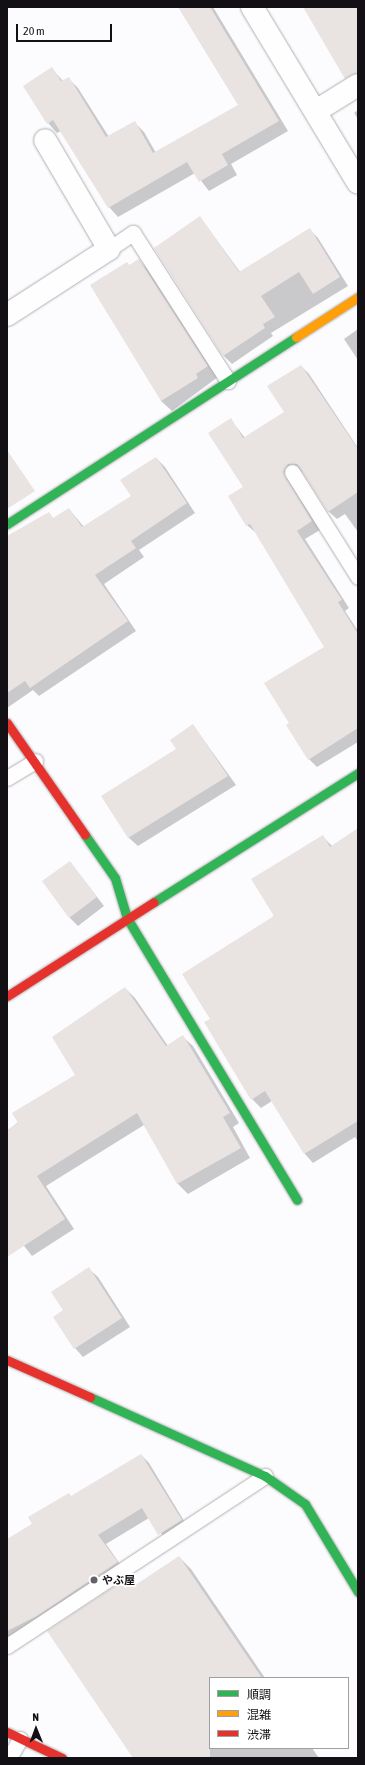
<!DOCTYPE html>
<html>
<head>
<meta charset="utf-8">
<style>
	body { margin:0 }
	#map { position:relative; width:365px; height:1765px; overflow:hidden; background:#fcfbfe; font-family:"Asap Condensed","Noto Sans JP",sans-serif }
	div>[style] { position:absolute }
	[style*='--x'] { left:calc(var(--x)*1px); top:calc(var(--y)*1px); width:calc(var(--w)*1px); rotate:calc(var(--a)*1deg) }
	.shadow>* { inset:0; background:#0003 }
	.building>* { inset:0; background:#e9e3e2 }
	.roads { filter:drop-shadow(0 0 1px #b0afb2) drop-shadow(0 0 1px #b0afb2) }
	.lane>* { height:15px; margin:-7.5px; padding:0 7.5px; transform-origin:7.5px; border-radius:7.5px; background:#fffeff }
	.street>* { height:22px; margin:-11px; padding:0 11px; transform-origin:11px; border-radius:11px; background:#fffeff }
	.fast>* { height:9px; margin:-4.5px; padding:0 4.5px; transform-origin:4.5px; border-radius:4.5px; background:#30b455 }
	.slow>* { height:9px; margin:-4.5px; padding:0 4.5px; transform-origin:4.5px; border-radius:4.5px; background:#ff9f0a }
	.jam>* { height:9px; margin:-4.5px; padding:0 4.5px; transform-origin:4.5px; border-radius:4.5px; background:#e5322d }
	.dots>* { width:11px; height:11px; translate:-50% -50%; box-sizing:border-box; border:2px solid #fff; border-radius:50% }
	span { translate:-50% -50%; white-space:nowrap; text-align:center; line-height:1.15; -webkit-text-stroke:3.5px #fff; paint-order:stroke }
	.poi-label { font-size:11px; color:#121014; font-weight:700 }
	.left { translate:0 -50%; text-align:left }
	.frame { position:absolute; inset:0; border:8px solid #121014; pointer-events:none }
	.legend { position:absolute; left:209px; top:1677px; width:140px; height:72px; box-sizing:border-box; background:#fff; border:1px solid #a09fa1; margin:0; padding:5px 7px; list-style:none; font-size:12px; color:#121014 }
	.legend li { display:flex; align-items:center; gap:8px; height:20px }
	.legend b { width:20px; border:1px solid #a09fa1 }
	.north { position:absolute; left:16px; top:1709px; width:40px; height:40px; -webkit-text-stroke:3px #fff; paint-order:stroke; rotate:359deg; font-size:11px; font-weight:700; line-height:16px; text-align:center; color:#121014 }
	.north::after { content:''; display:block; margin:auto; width:14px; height:18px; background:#121014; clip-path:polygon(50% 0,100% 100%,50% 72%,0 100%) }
	.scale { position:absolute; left:16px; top:24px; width:96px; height:18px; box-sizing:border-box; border:2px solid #121014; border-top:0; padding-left:5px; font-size:12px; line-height:14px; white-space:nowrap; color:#121014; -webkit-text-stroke:3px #fff; paint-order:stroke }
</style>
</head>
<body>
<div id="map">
	<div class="shadow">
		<div style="clip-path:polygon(179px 7px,213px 7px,288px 131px,231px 164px,237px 175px,209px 191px,195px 173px,118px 217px,109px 207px,61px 131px,57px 133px,48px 123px,52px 69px,63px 81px,68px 78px,78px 88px,109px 137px,134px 122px,144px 132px,156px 153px,239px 106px)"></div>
		<div style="clip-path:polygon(358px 110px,358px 119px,354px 113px)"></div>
		<div style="clip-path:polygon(200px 217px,240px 272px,309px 229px,318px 238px,348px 286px,271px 333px,273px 336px,232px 364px,223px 355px)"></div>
		<div style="clip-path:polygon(139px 260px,149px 271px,218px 377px,172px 411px,161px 401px,130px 266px)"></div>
		<div style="clip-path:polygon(358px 329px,358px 360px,344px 339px)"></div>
		<div style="clip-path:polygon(301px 366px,309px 374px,358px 448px,358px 532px,345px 514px,337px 519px,328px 511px,304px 473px,300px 471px,320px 530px,305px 539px,349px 608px,345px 611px,358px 631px,358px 742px,317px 767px,309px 759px,290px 723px,326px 647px,256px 533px,247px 525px,244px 488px,230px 419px,245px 438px,285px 412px)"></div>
		<div style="clip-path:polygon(156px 458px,165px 467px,195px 513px,139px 550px,144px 557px,104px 584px,136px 631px,39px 696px,33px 690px,7px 708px,7px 545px,51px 516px,54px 519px,69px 509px,84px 527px,132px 496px)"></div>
		<div style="clip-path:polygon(193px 725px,236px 785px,138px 846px,129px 838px,102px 796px,177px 749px)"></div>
		<div style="clip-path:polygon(358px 829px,358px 1142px,355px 1137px,313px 1163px,305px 1154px,272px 1101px,261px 1108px,252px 1099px,211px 1019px,322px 836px,332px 846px)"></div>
		<div style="clip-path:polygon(70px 862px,104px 906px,78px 926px,69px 917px)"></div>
		<div style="clip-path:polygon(125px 988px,135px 998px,168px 1046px,183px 1037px,193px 1046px,239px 1123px,233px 1127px,250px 1158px,188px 1194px,178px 1184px,144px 1125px,46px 1186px,74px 1229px,32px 1256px,7px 1224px,7px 1131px,76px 1076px)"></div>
		<div style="clip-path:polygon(89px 1269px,98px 1277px,130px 1327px,83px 1357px,75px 1348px,65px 1310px)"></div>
		<div style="clip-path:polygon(141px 1455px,149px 1463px,189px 1529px,168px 1542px,149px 1518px,106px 1544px,125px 1571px,7px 1638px,7px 1540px)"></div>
		<div style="clip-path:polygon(179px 1557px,191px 1569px,265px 1678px,210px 1678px,210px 1748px,312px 1748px,319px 1758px,135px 1758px,128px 1578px,135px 1586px)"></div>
	</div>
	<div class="building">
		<div style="clip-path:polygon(178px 7px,210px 7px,279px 121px,222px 154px,228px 165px,199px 182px,187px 162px,108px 208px,53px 120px,47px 124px,23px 86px,52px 67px,61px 81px,69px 77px,106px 137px,135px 121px,153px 153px,238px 105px)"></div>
		<div style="clip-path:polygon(303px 7px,358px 7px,358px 73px,345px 79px)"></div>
		<div style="clip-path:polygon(200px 216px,239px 272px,310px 228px,340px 277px,313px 294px,299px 272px,261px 296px,275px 317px,263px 324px,265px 328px,223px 356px,154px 248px)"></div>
		<div style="clip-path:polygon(139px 259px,208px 366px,196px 374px,198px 378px,161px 401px,90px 285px,127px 262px,129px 265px)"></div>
		<div style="clip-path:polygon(301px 365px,358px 449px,358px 492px,328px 512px,297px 464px,288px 464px,283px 472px,312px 521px,297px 531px,342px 600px,338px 602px,358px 634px,358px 728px,308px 760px,286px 725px,289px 723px,264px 683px,324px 647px,250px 524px,246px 526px,228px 496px,243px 487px,208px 433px,231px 418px,243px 438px,284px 412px,267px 386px)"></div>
		<div style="clip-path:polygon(7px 450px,35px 491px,7px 509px)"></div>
		<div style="clip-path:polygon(156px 457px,187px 503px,131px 541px,136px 548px,95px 575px,128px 621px,30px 688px,25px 681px,7px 693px,7px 536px,49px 512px,53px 518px,69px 508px,82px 527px,131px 496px,120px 480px)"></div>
		<div style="clip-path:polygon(193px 724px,228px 776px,128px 838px,101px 796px,176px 749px,170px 740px)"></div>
		<div style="clip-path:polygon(358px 828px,358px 1121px,304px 1154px,265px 1091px,251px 1100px,204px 1022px,210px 1019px,182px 974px,274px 916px,251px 879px,323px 835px,330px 847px)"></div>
		<div style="clip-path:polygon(70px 861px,97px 897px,69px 918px,42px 881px)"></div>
		<div style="clip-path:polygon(125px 987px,166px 1046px,183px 1035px,230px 1113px,223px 1117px,241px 1148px,177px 1184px,137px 1113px,37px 1176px,65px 1219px,7px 1257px,7px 1130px,18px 1123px,12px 1113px,75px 1075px,52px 1037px)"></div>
		<div style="clip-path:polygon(89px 1267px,122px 1318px,74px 1349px,53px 1317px,63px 1310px,51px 1292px)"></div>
		<div style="clip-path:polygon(141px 1454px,182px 1520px,158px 1535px,142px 1508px,98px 1535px,118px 1562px,37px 1616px,7px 1631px,7px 1539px,32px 1524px,28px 1517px,69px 1493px,71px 1496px)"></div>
		<div style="clip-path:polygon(179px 1556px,262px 1678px,210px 1678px,210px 1758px,133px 1758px,47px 1631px,128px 1577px,134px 1586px)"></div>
	</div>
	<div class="roads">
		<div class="lane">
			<div style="--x:109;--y:249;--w:29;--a:-34"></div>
			<div style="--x:133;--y:233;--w:176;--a:57.3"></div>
			<div style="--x:292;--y:472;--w:124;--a:57.8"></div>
			<div style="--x:7;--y:778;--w:33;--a:-31"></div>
			<div style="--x:7;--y:1646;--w:309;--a:-33.4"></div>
			<div style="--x:9;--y:1758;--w:22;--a:-60"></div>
		</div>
		<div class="street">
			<div style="--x:252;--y:7;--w:205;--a:58.9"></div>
			<div style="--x:316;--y:111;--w:49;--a:-31.8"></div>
			<div style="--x:7;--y:315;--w:121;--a:-32.9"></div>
			<div style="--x:109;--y:249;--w:126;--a:-120.4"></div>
		</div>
		<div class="fast">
			<div style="--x:7;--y:524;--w:344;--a:-32.9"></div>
			<div style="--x:85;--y:835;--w:52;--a:55.1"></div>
			<div style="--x:115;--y:878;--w:42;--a:73.3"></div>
			<div style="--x:127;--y:918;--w:329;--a:58.9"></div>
			<div style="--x:154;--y:902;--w:241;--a:-32.3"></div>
			<div style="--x:90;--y:1397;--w:192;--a:24.3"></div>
			<div style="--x:265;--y:1476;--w:49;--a:35"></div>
			<div style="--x:305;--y:1504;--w:103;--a:58.9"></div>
		</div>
		<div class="slow">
			<div style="--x:296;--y:337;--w:74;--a:-32.8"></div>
		</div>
		<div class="jam">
			<div style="--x:7;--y:723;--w:136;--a:55.1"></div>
			<div style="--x:7;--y:996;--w:174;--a:-32.6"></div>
			<div style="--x:7;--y:1360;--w:91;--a:24"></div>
			<div style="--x:7;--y:1732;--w:61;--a:25.3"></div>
		</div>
	</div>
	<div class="dots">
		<div style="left:94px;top:1580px;background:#646266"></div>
	</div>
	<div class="poi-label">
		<span class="left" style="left:102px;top:1580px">やぶ屋</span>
	</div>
	<div class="frame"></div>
	<ul class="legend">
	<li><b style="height:5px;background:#30b455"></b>順調</li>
	<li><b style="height:5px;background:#ff9f0a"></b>混雑</li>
	<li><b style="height:5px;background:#e5322d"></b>渋滞</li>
	</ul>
	<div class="north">N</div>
	<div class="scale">20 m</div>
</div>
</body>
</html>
